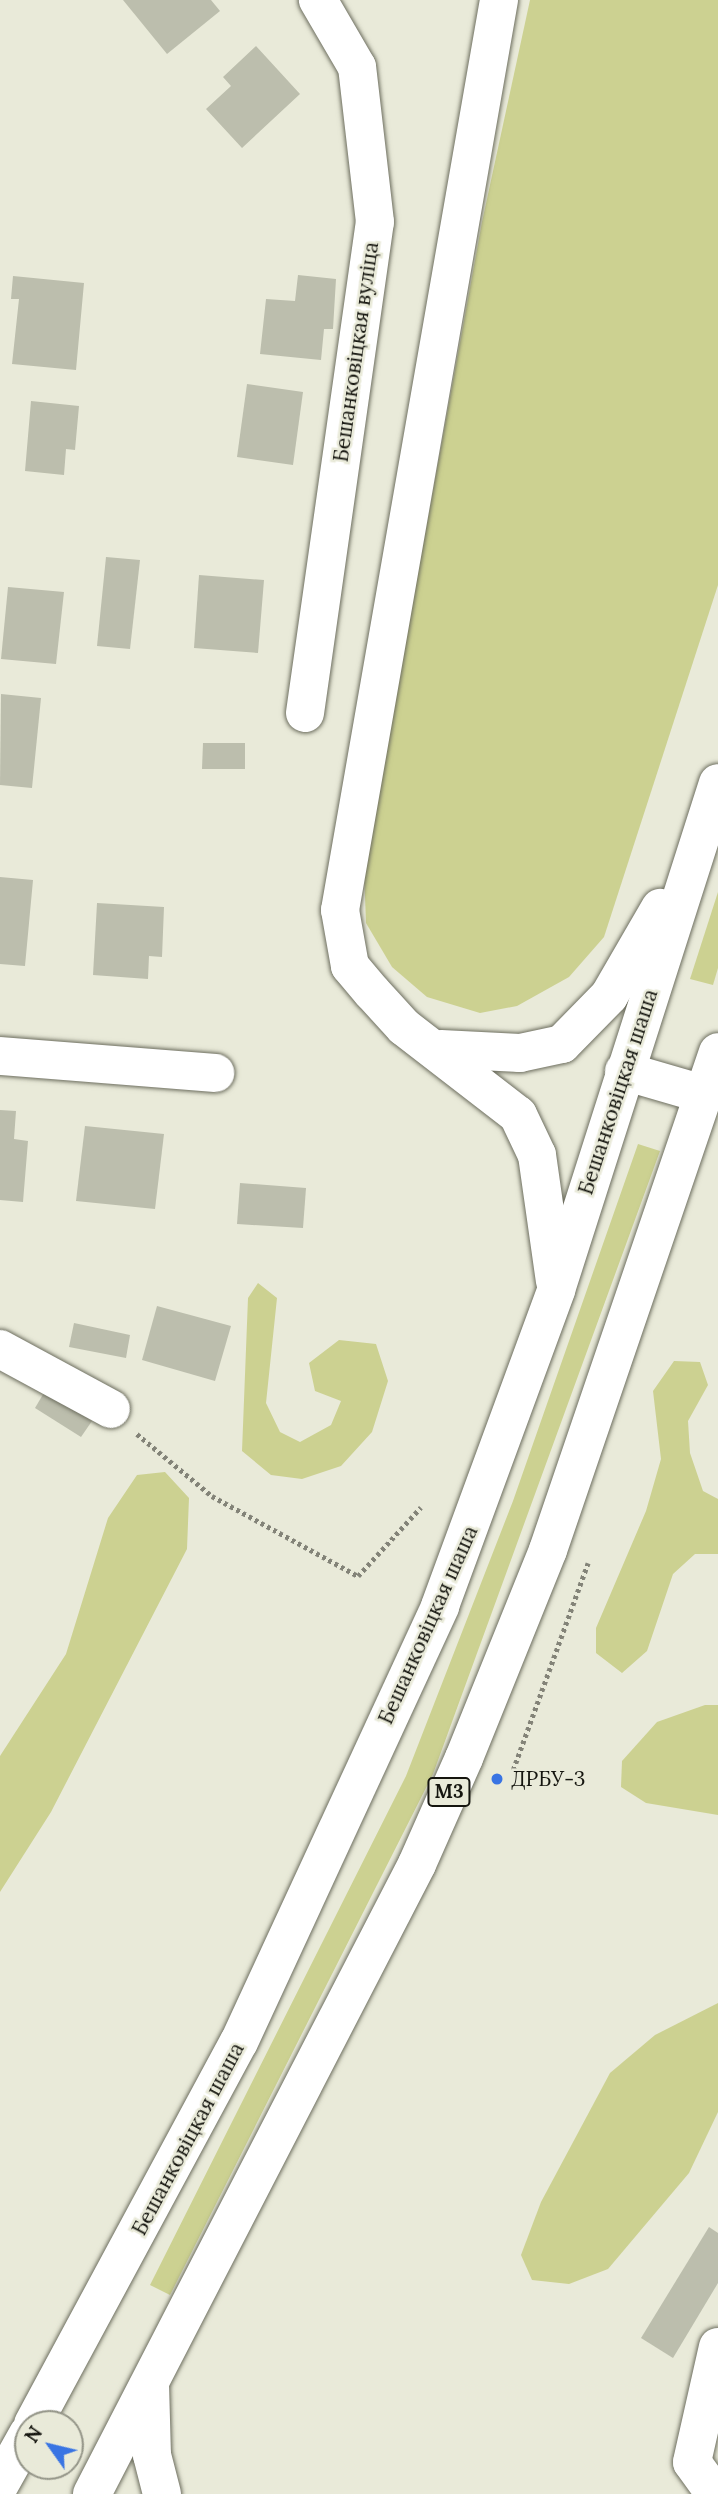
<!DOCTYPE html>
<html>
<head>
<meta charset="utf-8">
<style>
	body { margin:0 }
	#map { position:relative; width:718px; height:2494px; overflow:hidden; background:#e9ead9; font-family:Lora,serif }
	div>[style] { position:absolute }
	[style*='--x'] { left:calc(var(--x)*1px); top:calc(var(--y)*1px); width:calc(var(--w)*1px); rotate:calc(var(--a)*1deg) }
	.green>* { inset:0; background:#ccd191 }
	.building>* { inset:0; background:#bcbead }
	.path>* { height:4.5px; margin-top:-2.25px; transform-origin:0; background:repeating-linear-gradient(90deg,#838378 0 3.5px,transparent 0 7px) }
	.roads { filter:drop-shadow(0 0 2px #6d6e5f) drop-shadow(0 0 2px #6d6e5f) }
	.minor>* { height:38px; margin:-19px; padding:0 19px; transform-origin:19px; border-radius:19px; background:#fff }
	.major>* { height:38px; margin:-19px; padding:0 19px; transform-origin:19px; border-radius:19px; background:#fff }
	.dots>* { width:19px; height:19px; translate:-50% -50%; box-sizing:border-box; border:4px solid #e9ead9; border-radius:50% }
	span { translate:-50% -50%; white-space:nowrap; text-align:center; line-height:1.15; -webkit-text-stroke:5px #e9ead9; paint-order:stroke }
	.shield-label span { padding:2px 5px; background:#e9ead9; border:2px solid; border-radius:5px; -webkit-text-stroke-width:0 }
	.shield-label { font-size:19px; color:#15150f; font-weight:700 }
	.street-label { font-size:21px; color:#15150f }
	.poi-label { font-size:21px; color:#15150f }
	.left { translate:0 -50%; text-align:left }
	.north { position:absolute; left:14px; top:2410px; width:70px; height:70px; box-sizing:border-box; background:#e9ead9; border:2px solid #949588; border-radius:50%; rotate:304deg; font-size:19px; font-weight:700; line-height:28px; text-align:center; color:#15150f }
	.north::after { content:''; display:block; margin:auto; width:24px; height:32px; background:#3974e3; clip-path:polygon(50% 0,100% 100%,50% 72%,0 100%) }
</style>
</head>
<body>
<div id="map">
	<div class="green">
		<div style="clip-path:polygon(530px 0,718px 0,718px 585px,604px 937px,569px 977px,517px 1006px,480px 1013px,427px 997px,392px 967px,366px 923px,364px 869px,482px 222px)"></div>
		<div style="clip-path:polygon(718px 892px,718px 968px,713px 985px,690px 979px)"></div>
		<div style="clip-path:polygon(638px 1144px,660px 1151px,433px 1774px,170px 2295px,150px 2285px,406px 1776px,513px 1501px)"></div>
		<div style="clip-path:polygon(258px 1283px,277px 1298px,266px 1403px,280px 1432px,300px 1442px,331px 1425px,341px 1401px,315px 1391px,309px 1363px,339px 1340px,376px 1344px,388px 1381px,372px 1432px,341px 1466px,302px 1479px,271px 1475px,242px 1451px,248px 1298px)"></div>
		<div style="clip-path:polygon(674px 1361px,700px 1362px,708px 1385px,688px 1421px,690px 1453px,703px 1491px,718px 1499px,718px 1554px,695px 1554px,673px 1574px,647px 1651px,622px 1673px,596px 1653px,596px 1628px,646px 1511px,661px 1459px,653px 1391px)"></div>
		<div style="clip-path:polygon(165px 1472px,189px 1498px,187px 1549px,51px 1812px,0 1892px,0 1756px,66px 1654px,108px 1518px,137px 1475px)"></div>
		<div style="clip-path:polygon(705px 1705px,718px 1705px,718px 1815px,646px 1803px,621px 1787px,622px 1761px,657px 1722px)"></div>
		<div style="clip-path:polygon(718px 2003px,718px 2112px,689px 2173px,608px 2269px,569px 2284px,532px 2280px,521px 2255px,541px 2202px,610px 2073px,655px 2035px)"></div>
	</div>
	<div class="building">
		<div style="clip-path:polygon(123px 0,211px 0,220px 11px,167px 54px)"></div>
		<div style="clip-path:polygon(256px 46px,300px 94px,242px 148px,206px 109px,231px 86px,223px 77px)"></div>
		<div style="clip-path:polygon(298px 275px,336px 279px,333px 329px,324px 329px,321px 360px,260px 354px,266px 299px,295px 301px)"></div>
		<div style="clip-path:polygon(13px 276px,84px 283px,76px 370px,12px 364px,19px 299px,11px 299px)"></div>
		<div style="clip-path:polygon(247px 384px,303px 392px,293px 465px,237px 457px)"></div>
		<div style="clip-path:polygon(31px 401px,79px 406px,75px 450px,66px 449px,64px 475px,25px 471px)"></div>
		<div style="clip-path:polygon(106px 557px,140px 560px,130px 649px,97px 646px)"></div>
		<div style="clip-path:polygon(199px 575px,264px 580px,258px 653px,194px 648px)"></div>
		<div style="clip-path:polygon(8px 587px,64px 592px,56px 664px,1px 659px)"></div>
		<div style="clip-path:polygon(1px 694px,41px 698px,32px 788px,0 785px)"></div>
		<div style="clip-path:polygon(203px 743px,245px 743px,245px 769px,202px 769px)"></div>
		<div style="clip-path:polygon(0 877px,33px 880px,25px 966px,0 964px)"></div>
		<div style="clip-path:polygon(97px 903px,164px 907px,162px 957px,149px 956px,148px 979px,93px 975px)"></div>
		<div style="clip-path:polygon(0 1110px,16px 1111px,14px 1139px,28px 1141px,23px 1202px,0 1200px)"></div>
		<div style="clip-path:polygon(85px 1126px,164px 1134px,155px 1209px,76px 1201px)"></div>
		<div style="clip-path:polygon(240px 1183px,306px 1188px,303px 1228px,237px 1224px)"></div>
		<div style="clip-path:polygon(157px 1306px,231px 1326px,215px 1381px,142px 1360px)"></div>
		<div style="clip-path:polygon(74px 1323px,130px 1335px,126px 1358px,69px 1347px)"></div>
		<div style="clip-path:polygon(45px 1391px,92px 1421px,81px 1437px,35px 1408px)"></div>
		<div style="clip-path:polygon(709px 2227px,718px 2233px,718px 2283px,673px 2358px,641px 2338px)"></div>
	</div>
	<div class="path">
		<div style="--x:137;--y:1434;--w:97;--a:39.6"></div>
		<div style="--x:212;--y:1496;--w:166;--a:28.7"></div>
		<div style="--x:358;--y:1576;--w:93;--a:-47.6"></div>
		<div style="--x:513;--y:1770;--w:220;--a:-70.1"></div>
	</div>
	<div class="roads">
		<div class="minor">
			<div style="--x:305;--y:713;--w:496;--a:-81.9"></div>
			<div style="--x:375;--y:222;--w:156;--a:-96.6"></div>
			<div style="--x:357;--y:67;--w:78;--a:-120.2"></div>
			<div style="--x:0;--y:1056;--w:216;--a:4.5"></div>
			<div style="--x:624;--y:1071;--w:82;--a:16.2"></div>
			<div style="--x:0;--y:1349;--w:126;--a:28.4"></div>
			<div style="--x:150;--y:2384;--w:71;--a:88.4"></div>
			<div style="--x:152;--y:2455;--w:40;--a:75.6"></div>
			<div style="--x:715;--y:2494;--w:39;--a:-126"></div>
			<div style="--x:692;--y:2462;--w:118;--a:-77.3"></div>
		</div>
		<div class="major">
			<div style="--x:499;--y:0;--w:924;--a:99.91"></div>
			<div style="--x:340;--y:910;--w:57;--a:79.9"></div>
			<div style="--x:350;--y:966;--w:34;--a:50"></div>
			<div style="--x:372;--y:992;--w:47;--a:47.6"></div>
			<div style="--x:404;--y:1027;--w:144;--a:37.7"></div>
			<div style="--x:518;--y:1115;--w:44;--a:64.6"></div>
			<div style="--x:537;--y:1155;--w:127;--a:81.9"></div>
			<div style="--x:441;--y:1049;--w:79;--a:2.9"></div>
			<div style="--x:520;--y:1053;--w:43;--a:-12.1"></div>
			<div style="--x:562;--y:1044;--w:67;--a:-45.6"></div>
			<div style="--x:609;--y:996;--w:102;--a:-59.9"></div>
			<div style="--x:33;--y:2424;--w:434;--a:-61.7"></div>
			<div style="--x:239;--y:2042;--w:480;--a:-65.2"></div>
			<div style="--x:440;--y:1606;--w:337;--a:-69.8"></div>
			<div style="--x:556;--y:1290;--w:532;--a:-72.28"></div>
			<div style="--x:0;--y:2484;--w:57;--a:-60.8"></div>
			<div style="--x:92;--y:2494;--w:709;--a:-62.71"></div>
			<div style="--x:417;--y:1864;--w:116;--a:-66.1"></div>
			<div style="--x:464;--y:1758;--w:224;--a:-68"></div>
			<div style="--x:548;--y:1550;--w:526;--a:-71.15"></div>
		</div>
	</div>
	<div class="dots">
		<div style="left:497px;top:1779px;background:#3974e3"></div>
	</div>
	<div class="shield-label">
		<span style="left:449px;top:1792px">М3</span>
	</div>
	<div class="street-label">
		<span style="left:356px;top:352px;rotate:-82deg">Бешанковіцкая вуліца</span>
		<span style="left:618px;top:1092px;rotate:-72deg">Бешанковіцкая шаша</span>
		<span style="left:428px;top:1625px;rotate:-66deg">Бешанковіцкая шаша</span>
		<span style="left:188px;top:2139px;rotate:-62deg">Бешанковіцкая шаша</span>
	</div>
	<div class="poi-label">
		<span class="left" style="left:511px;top:1779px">ДРБУ-3</span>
	</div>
	<div class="north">N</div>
</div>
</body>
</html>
